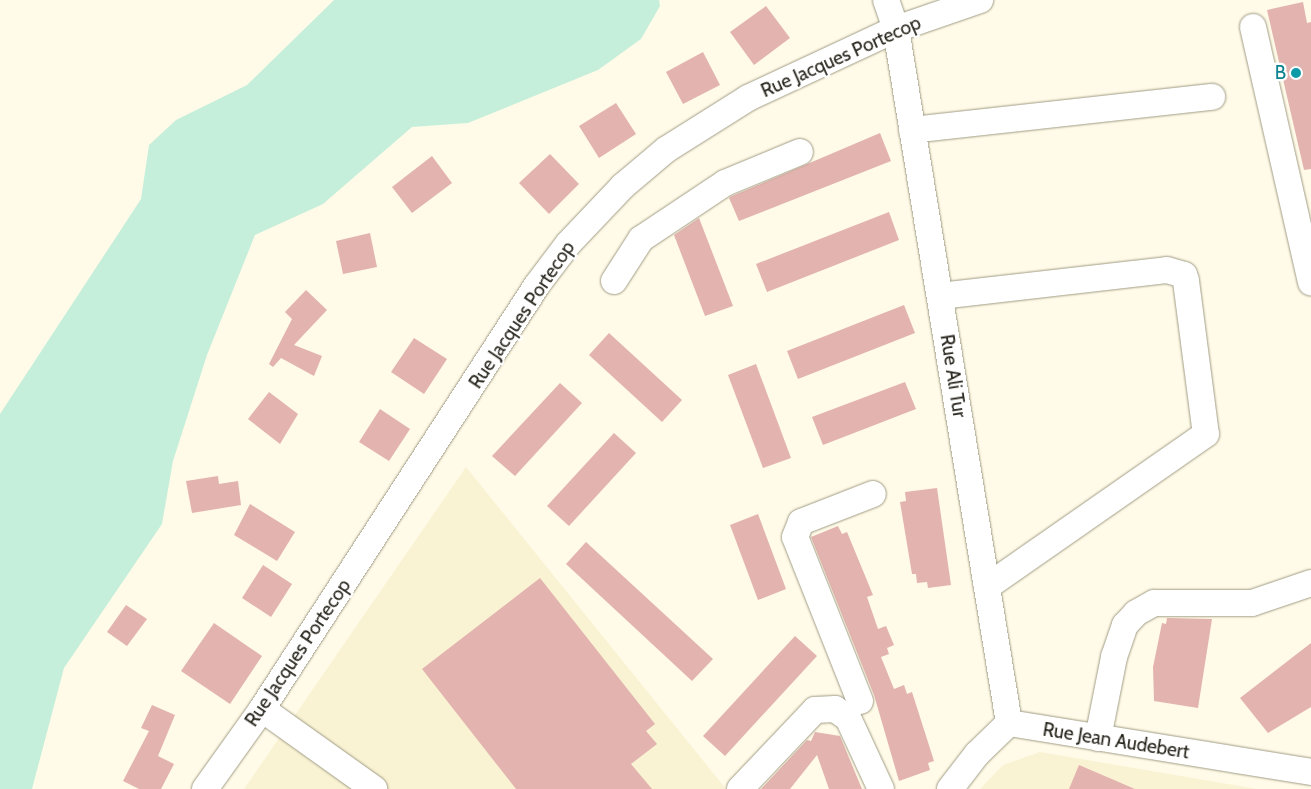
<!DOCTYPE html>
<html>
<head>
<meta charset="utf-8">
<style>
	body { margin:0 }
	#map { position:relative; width:1311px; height:789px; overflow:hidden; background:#fffbe8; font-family:Cabin,sans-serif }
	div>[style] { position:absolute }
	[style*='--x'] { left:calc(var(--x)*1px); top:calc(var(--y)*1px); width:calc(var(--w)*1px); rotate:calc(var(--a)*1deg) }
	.built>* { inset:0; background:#f9f2d3 }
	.green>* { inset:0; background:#c6efdb }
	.building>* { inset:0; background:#e3b3af }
	.roads { filter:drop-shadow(0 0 1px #a09c85) drop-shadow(0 0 1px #a09c85) }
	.minor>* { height:26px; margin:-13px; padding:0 13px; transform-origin:13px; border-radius:13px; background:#fff }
	.dots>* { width:14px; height:14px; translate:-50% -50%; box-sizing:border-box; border:2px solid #fff; border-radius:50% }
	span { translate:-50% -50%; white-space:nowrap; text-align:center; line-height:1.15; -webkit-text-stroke:4.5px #fff; paint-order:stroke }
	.street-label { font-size:19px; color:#25231a }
	.culture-label { font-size:19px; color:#0d838f }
	.right { translate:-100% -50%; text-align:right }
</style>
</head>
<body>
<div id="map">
	<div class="built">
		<div style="clip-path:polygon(466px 467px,726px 789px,244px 789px)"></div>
		<div style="clip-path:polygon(1040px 752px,1257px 789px,980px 789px,1003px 765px)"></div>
	</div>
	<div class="green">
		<div style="clip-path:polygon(334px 0,659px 0,660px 6px,641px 39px,598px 70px,468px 123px,412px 127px,323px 204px,255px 235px,207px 355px,173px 461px,162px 524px,64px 668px,32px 789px,0 789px,0 414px,141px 199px,149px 145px,176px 120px,247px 85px)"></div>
	</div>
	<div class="building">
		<div style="clip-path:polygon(1303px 2px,1307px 23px,1311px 22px,1311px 169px,1304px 170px,1267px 10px)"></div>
		<div style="clip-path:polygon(766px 6px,790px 38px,754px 65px,730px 32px)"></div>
		<div style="clip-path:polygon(703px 52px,720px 85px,683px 104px,666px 72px)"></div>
		<div style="clip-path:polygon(616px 103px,636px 134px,599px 158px,579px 126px)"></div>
		<div style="clip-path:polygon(880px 133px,891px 161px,739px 221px,729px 198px,732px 196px)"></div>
		<div style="clip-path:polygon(550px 154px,579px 184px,549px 214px,519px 183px)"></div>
		<div style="clip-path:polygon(432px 156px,452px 183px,412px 213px,392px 187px)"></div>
		<div style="clip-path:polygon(889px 212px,899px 240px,767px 292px,756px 264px)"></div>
		<div style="clip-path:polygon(699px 218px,733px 306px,705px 316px,674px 235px)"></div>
		<div style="clip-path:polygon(370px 233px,377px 267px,343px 274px,336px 241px)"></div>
		<div style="clip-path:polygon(306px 290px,327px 310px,294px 345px,322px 356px,314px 376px,281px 358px,273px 367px,269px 364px,292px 319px,285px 312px)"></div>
		<div style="clip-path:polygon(904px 305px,915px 333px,798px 379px,787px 351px)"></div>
		<div style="clip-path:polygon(609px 333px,682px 400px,662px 422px,589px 355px)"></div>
		<div style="clip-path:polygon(414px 338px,447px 359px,424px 394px,391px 372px)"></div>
		<div style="clip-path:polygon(756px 364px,791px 458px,763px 468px,728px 375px)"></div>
		<div style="clip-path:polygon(905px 382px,916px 409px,823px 445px,812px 417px)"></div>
		<div style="clip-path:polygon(560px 383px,582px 403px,515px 476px,492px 456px)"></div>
		<div style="clip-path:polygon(269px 392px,298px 414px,280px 444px,248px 419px)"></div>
		<div style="clip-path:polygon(380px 409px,410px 429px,389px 461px,359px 442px)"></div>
		<div style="clip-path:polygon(614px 433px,636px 453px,569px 526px,547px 506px)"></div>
		<div style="clip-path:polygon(218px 476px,219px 484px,238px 481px,241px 505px,192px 513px,186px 481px)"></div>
		<div style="clip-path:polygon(937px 488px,951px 585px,928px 588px,927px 582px,917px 583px,916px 574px,912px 574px,900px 502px,906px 501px,905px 492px)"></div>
		<div style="clip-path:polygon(250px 504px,295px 532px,277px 561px,234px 535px)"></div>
		<div style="clip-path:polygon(758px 514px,786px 589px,758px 600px,730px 525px)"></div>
		<div style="clip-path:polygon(838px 526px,842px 534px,847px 532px,873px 595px,867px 597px,878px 629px,886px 626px,894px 645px,887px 648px,889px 654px,881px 657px,894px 689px,904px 685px,907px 694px,912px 692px,934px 761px,928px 763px,930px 770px,899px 781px,874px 695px,811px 537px)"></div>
		<div style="clip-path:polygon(586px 542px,713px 659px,692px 681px,566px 564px)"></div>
		<div style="clip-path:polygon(263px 565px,292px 584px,271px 617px,242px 598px)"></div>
		<div style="clip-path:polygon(540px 578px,655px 724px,646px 731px,657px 744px,631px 764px,652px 789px,516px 789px,422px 669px)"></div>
		<div style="clip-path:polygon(126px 605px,147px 619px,127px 646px,107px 632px)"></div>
		<div style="clip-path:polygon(1167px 618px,1212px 619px,1198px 708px,1154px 701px,1153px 667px,1162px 623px,1166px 624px)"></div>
		<div style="clip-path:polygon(214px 623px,262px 656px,230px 704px,181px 671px)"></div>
		<div style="clip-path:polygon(795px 636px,817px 656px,725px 756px,703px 736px)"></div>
		<div style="clip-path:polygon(1311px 643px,1311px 707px,1268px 733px,1240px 698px)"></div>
		<div style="clip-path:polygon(152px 705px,175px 715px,158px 756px,174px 764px,161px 789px,139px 789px,123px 781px,149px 731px,141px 728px)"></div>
		<div style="clip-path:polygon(815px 732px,840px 736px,862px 789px,829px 789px,817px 755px,790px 789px,761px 789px,807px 740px,811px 741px)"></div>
		<div style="clip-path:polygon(1079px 765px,1135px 789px,1069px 789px)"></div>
	</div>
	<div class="roads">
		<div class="minor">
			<div style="--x:886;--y:0;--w:31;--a:71"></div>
			<div style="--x:896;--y:29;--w:703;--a:80.75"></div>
			<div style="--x:1253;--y:27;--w:262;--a:77.2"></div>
			<div style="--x:912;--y:130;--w:302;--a:-6.3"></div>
			<div style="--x:614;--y:281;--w:50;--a:-57.3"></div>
			<div style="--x:641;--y:239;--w:101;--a:-33.7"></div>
			<div style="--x:725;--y:183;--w:81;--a:-22.5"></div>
			<div style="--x:940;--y:296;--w:228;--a:-6.5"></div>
			<div style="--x:1167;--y:270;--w:18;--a:16"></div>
			<div style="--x:1184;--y:275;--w:6;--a:72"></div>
			<div style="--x:1186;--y:281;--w:154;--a:82.6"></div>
			<div style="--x:1206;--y:434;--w:267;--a:145.1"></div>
			<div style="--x:860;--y:701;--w:176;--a:-111.6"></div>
			<div style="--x:795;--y:537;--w:16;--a:-68"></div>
			<div style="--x:801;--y:522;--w:77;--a:-21.3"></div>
			<div style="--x:262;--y:709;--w:138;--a:35.5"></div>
			<div style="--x:1098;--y:738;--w:83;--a:-78.8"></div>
			<div style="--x:1114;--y:657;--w:34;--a:-71"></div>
			<div style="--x:1125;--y:625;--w:16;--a:-47"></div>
			<div style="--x:1136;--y:613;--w:21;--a:-29"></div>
			<div style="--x:1154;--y:603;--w:98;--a:0"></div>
			<div style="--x:1252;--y:603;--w:62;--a:-18.7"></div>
			<div style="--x:205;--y:789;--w:98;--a:-54.5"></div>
			<div style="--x:262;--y:709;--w:505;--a:-57.03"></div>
			<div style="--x:537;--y:285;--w:51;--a:-52.9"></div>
			<div style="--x:568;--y:244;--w:80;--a:-46.5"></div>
			<div style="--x:623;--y:186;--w:57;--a:-40.1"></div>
			<div style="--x:667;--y:149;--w:96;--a:-32.2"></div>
			<div style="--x:748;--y:98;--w:163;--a:-25"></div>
			<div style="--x:896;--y:29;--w:89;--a:-19"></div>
			<div style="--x:740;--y:789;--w:109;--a:-46.5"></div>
			<div style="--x:815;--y:710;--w:20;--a:-3"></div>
			<div style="--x:835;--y:709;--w:16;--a:35"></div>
			<div style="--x:848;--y:718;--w:78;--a:65.1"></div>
			<div style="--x:950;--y:789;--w:44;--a:-52.4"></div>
			<div style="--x:977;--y:754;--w:45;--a:-44.1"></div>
			<div style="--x:1009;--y:723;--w:306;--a:9.2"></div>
		</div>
	</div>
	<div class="dots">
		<div style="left:1296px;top:73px;background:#0f9aa8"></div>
	</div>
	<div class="street-label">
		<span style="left:841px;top:57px;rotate:-24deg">Rue Jacques Portecop</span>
		<span style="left:522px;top:315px;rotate:-56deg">Rue Jacques Portecop</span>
		<span style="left:953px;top:376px;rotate:81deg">Rue Ali Tur</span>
		<span style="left:298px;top:653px;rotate:-56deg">Rue Jacques Portecop</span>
		<span style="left:1116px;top:741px;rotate:9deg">Rue Jean Audebert</span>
	</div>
	<div class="culture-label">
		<span class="right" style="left:1286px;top:73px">B</span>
	</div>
</div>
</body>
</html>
